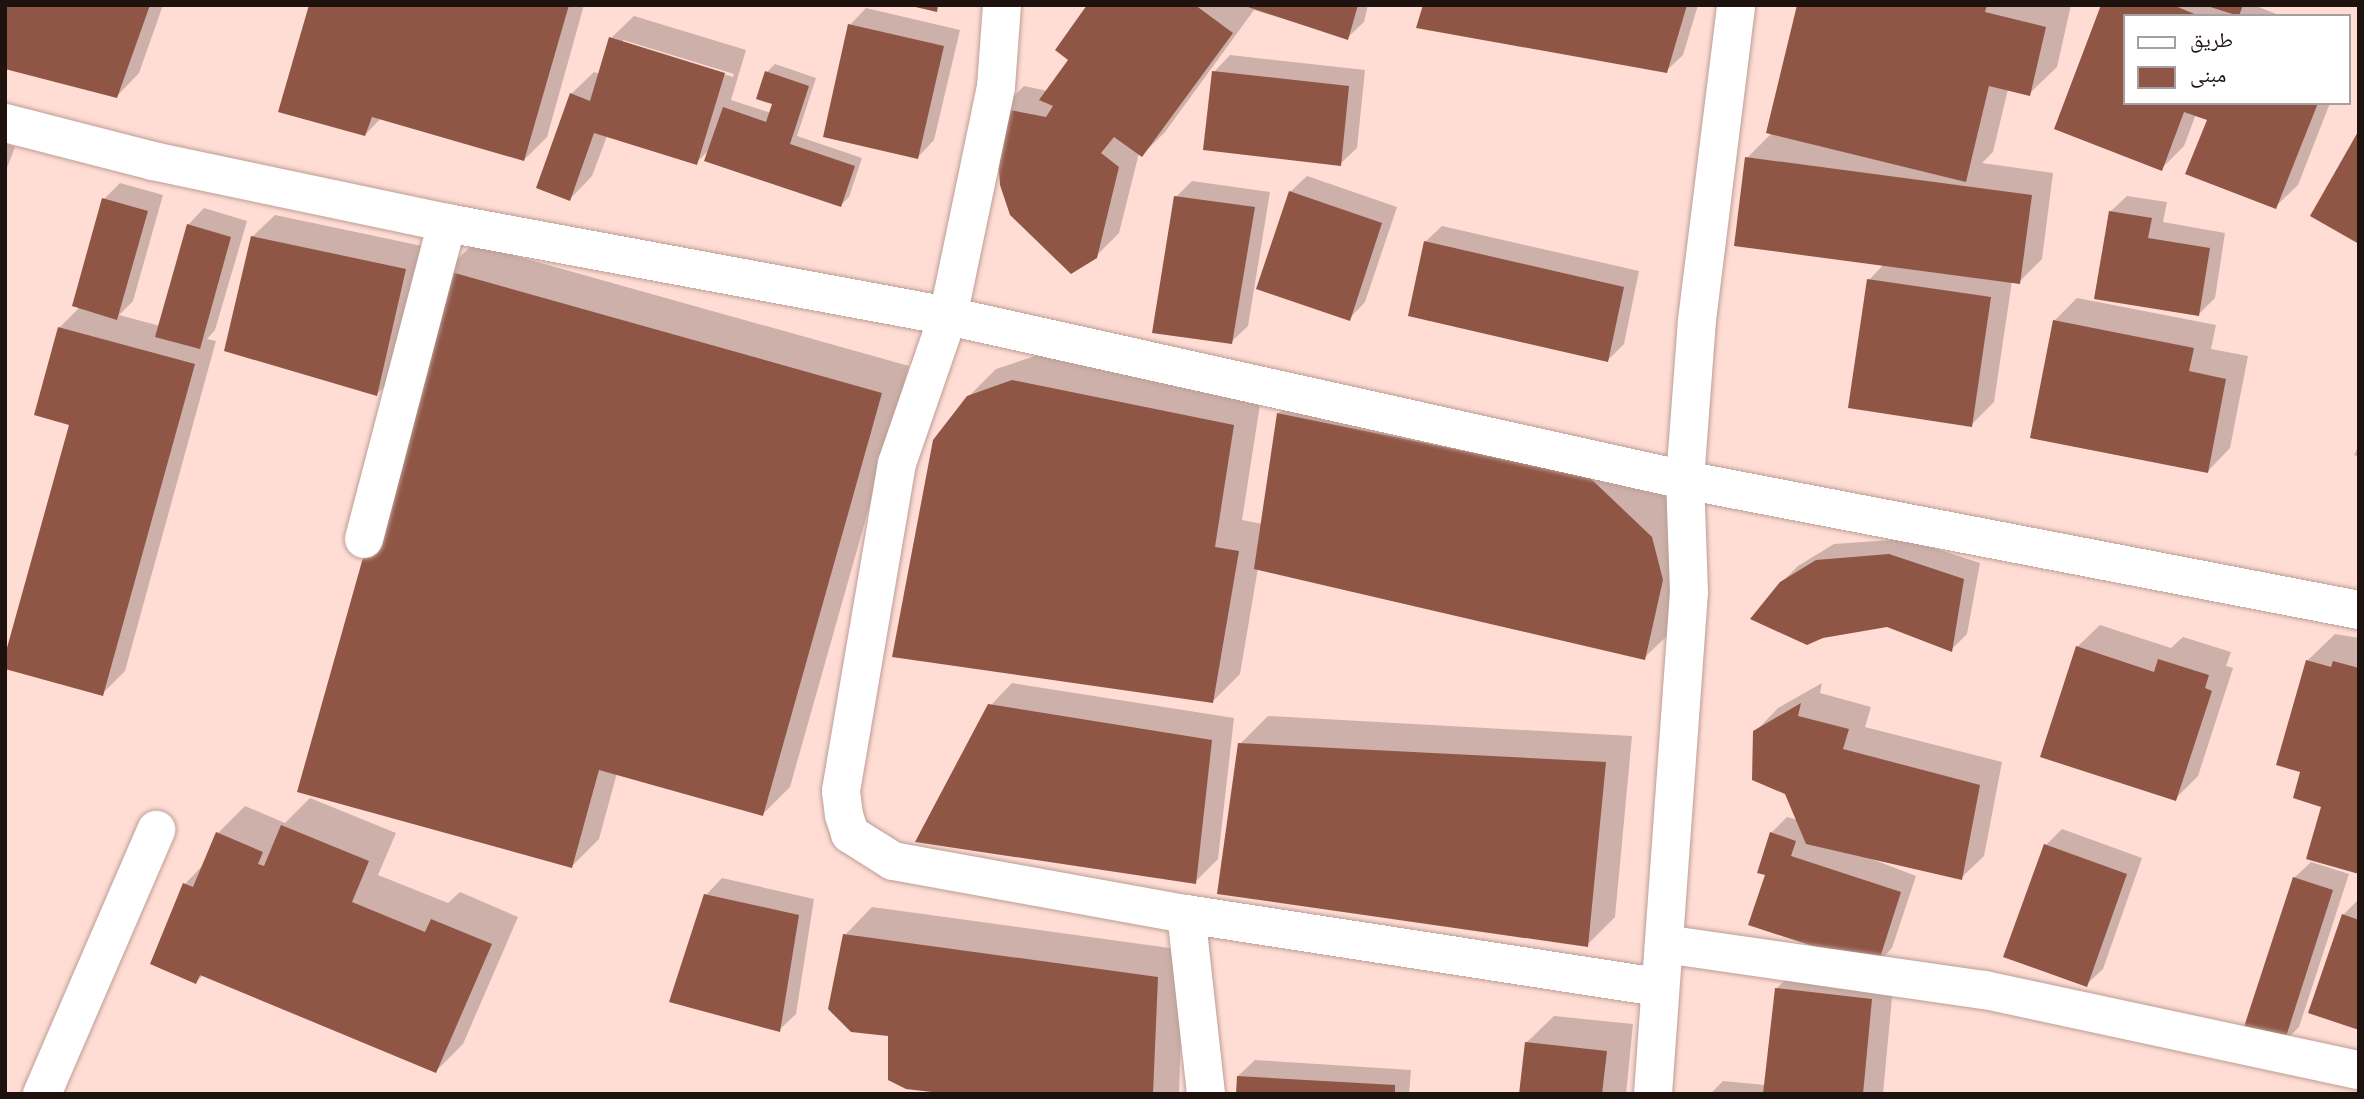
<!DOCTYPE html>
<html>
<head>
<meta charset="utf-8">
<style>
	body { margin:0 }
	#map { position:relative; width:2364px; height:1099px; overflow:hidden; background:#ffddd4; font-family:"Exo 2","Noto Naskh Arabic",sans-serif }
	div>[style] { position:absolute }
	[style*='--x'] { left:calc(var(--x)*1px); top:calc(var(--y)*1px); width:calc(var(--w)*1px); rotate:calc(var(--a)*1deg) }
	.shadow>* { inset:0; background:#0003 }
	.building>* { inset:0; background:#8f5646 }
	.roads { filter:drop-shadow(0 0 2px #bc9d94) drop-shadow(0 0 2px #bc9d94) }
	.street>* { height:38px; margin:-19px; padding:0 19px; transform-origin:19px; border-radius:19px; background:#fff }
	span { translate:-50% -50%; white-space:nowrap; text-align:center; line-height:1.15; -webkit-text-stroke:6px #fff; paint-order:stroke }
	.frame { position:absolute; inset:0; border:7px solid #1e120f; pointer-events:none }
	.legend { position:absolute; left:2123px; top:14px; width:228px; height:91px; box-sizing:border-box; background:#fff; border:2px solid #a5a09f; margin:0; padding:9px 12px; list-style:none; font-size:21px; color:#1e120f }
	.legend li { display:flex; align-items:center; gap:14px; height:35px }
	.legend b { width:35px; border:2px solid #a5a09f }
</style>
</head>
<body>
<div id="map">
	<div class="shadow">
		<div style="clip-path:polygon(5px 5px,163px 5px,139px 73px,117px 96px)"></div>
		<div style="clip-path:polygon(311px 5px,584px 5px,547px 137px,524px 160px,381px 118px,365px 135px)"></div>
		<div style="clip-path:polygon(1089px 5px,1368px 5px,1364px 22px,1347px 38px,1254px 10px,1165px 132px,1142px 155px,1139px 153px,1119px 233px,1096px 256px,1001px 109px,1024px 86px,1048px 91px,1070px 60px)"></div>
		<div style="clip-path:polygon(1425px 5px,1698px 5px,1683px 55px,1666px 71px)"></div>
		<div style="clip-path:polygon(1799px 5px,2071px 5px,2057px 67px,2029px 94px,2008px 89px,1993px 152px,1982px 163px,2053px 173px,2042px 259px,2019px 282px,2012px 281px,1994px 402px,1971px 425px,1869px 280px,1884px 264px,1747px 158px,1772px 133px)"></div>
		<div style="clip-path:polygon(2103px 5px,2254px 5px,2281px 16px,2124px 16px,2124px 103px,2330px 103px,2298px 185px,2275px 207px,2209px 119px,2196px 114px,2184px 146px,2161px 169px,2056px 128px)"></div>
		<div style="clip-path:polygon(866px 8px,960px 30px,934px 140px,918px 157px,850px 25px)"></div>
		<div style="clip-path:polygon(evenodd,634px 16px,746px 50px,731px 100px,771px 113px,774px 103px,767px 72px,775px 64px,816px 78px,797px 136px,862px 158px,849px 197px,841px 205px,710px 149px,696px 163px,607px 136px,592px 176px,570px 199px,571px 94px,594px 72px,600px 74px,611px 38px,634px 16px,623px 40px,734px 74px,733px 77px,623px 43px,623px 40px)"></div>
		<div style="clip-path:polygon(1230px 55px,1365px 70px,1357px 148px,1340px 164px,1214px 72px)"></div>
		<div style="clip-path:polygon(5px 143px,15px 147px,5px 173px)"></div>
		<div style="clip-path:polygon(1307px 176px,1397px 207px,1365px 302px,1349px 319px,1290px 192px)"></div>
		<div style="clip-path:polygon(1192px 181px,1270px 192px,1248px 326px,1231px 342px,1176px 197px)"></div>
		<div style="clip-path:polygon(120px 183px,163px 195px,133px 301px,119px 315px,160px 326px,188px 225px,204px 208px,247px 221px,215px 330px,207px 339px,216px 341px,125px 671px,102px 694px,59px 328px,80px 307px,104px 199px)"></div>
		<div style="clip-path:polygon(2127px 196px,2167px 202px,2163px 222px,2225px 233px,2215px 298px,2199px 314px,2110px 212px)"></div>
		<div style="clip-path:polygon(275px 215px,427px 247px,399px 372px,377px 394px,252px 237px)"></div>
		<div style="clip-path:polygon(1442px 226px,1639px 271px,1624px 344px,1608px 360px,1425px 242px)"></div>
		<div style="clip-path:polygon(473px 244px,909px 366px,790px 787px,763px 814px,617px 773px,599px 839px,571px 867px,445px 271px)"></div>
		<div style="clip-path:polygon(2077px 298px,2216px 325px,2211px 349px,2248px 356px,2230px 448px,2208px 471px,2054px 321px)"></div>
		<div style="clip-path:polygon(1041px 354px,1261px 398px,1242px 520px,1263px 524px,1278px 414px,1306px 386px,1616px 449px,1679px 509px,1672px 631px,1644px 658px,1258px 568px,1240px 674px,1212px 702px,968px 397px,996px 369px)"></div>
		<div style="clip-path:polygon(2359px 445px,2359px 457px,2354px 455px)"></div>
		<div style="clip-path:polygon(1906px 539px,1980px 563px,1967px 634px,1951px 650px,1887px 625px,1823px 636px,1781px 583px,1798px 566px,1834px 544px)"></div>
		<div style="clip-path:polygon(2100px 625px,2171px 648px,2183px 637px,2231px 652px,2226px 666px,2233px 668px,2198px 776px,2175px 799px,2077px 647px)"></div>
		<div style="clip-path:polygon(2335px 634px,2359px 638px,2359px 872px,2302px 771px,2307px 661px)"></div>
		<div style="clip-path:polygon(1012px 683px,1234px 718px,1218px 859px,1195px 882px,990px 706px)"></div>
		<div style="clip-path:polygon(1822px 683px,1820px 693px,1871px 707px,1865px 727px,2002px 762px,1984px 856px,1961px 878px,1864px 856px,1916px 876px,1892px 948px,1876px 965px,1767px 874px,1771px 833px,1787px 817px,1798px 820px,1755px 732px,1778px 708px)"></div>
		<div style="clip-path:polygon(1268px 716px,1632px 736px,1615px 917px,1587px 945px,1240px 744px)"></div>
		<div style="clip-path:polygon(310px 798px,396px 833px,378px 875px,448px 903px,460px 892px,518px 917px,463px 1044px,436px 1071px,203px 975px,196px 982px,185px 884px,204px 864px,218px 833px,245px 806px,285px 823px)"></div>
		<div style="clip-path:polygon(2062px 829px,2142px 858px,2103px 969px,2086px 985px,2046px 845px)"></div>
		<div style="clip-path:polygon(2311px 862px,2349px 874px,2299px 1027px,2282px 1044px,2294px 878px)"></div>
		<div style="clip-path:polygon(722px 878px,814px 899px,796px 1014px,779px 1030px,706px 895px)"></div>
		<div style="clip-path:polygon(2359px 899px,2359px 1028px,2343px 915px)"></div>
		<div style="clip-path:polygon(872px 907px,1184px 950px,1179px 1094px,967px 1094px,890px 1035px,845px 935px)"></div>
		<div style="clip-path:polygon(1799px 967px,1894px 976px,1883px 1094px,1710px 1094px,1723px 1081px,1765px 1085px,1776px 989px)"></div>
		<div style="clip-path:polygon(1554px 1016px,1633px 1024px,1626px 1094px,1521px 1094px,1526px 1043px)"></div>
		<div style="clip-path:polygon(1255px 1060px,1411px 1070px,1409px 1094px,1237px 1094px,1238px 1076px)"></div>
	</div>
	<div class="building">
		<div style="clip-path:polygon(5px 5px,150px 5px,117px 98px,5px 69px)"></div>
		<div style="clip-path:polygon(309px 5px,569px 5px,524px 161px,372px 117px,365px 136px,278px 112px)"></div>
		<div style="clip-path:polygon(907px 5px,938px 5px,937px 12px)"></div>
		<div style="clip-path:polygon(1087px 5px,1195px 5px,1233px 33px,1142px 157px,1114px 137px,1101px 153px,1119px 167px,1097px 258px,1071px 274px,1010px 215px,1000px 185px,996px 134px,1000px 108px,1046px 117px,1053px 106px,1039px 100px,1068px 60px,1055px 50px)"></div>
		<div style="clip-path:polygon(1242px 5px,1358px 5px,1348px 40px)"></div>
		<div style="clip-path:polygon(1423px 5px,1687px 5px,1667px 73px,1416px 28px)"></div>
		<div style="clip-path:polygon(1797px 5px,1987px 5px,1985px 12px,2046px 27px,2030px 96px,1989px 86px,1966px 182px,1766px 133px)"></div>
		<div style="clip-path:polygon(2101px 5px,2173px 5px,2199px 16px,2124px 16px,2124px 103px,2318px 103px,2276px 209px,2185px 174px,2207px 120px,2184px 112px,2162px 171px,2054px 129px)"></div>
		<div style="clip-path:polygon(2204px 5px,2243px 5px,2239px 16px)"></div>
		<div style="clip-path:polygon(848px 24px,944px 46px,918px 159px,823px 137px)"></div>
		<div style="clip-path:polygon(609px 37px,725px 73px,697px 165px,594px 133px,570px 201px,536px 188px,570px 93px,590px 101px)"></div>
		<div style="clip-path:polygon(765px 71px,809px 86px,790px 144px,855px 166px,841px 207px,704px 161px,723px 107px,766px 122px,772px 104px,756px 99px)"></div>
		<div style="clip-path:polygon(1212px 71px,1349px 86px,1341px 166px,1203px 150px)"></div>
		<div style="clip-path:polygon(2359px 130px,2359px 244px,2310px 216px)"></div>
		<div style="clip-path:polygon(1745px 157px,2032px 195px,2020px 284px,1734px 246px)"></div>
		<div style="clip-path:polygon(1289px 191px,1382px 223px,1350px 321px,1256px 289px)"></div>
		<div style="clip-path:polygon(1174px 196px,1255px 207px,1232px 344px,1152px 333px)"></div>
		<div style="clip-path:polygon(102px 198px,148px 211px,117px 320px,72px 306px)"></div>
		<div style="clip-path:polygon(2109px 211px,2152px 218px,2148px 238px,2210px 248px,2199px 316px,2094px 299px)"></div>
		<div style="clip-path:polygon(187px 224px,231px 237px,200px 349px,155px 337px)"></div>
		<div style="clip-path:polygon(251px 236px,406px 269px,377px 396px,224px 351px)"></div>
		<div style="clip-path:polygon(1424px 241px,1624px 287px,1608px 362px,1408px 316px)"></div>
		<div style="clip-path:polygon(444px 270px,882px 393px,763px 816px,599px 770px,572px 868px,297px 792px)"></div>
		<div style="clip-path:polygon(1867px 279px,1991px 297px,1972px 427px,1848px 408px)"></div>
		<div style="clip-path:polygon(2053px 320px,2194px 348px,2189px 371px,2226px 379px,2208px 473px,2030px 438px)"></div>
		<div style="clip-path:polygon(58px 327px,195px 364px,103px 696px,5px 669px,5px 655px,69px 425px,34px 415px)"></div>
		<div style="clip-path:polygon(1012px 380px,1234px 425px,1215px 547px,1239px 551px,1213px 703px,892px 657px,933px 440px,967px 396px)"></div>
		<div style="clip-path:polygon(1277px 413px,1588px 476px,1652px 537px,1663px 580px,1645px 660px,1254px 569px)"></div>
		<div style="clip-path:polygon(1889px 554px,1964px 579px,1952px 652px,1887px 627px,1823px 638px,1807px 645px,1750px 619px,1780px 582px,1816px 560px)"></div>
		<div style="clip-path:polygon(2076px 646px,2154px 672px,2158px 659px,2209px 675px,2205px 688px,2212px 691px,2176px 801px,2040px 757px)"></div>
		<div style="clip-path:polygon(2306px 660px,2331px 667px,2333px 661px,2359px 668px,2359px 874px,2306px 859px,2321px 807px,2293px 798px,2300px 772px,2276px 765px)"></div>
		<div style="clip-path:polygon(1801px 703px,1798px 716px,1849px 729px,1843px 749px,1980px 785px,1962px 880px,1806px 844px,1785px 794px,1752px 780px,1753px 731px)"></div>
		<div style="clip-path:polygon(988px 704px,1212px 740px,1196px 884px,915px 842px)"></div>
		<div style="clip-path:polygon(1238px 743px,1606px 762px,1588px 947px,1217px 894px)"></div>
		<div style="clip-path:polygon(281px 825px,369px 861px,352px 902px,425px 932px,431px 919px,492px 944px,436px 1073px,200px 975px,196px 984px,150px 964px,183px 883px,193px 887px,216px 832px,263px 852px,258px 864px,264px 866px)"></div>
		<div style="clip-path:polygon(1770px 832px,1796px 841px,1791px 856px,1901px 892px,1877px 967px,1748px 925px,1765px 875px,1757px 873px)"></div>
		<div style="clip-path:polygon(2044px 844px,2127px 874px,2087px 987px,2003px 957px)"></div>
		<div style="clip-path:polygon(2293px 877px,2333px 890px,2283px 1046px,2242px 1033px)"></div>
		<div style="clip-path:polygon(704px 894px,799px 915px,780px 1032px,669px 1002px)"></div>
		<div style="clip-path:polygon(2342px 914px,2359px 920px,2359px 1030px,2308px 1013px)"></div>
		<div style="clip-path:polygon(843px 934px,1158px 977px,1153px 1094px,949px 1094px,906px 1089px,888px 1080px,888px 1036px,851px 1032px,828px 1009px)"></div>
		<div style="clip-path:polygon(1775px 988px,1872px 999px,1863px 1094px,1763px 1094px)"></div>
		<div style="clip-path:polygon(1525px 1042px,1607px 1051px,1602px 1094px,1519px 1094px)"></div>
		<div style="clip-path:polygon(1237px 1076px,1395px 1085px,1395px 1094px,1236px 1094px)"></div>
	</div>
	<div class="roads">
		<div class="street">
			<div style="--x:1002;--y:5;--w:82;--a:94.2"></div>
			<div style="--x:996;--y:87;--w:234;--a:101.8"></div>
			<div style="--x:948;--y:316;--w:156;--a:109.1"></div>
			<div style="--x:897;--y:463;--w:333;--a:99.7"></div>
			<div style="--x:841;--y:791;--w:24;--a:83"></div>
			<div style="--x:844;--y:815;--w:20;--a:72"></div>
			<div style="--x:850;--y:834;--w:51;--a:32.1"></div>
			<div style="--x:893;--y:861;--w:298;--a:10.3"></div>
			<div style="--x:5;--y:123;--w:153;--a:14.4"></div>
			<div style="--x:153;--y:161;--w:300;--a:11.9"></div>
			<div style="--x:447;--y:223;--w:510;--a:10.52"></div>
			<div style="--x:948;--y:316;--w:755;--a:12.55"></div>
			<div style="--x:1685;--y:480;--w:686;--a:10.92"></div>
			<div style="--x:364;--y:539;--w:327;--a:-75.3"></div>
			<div style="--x:1664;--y:944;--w:324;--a:8.2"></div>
			<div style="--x:1985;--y:990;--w:382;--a:12.1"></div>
			<div style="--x:42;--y:1094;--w:288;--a:-66.6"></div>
			<div style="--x:1206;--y:1094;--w:181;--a:-96.3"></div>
			<div style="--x:1186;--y:914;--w:479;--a:8.8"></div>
			<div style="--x:1653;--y:1094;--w:503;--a:-85.9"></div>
			<div style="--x:1689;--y:592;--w:112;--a:-92"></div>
			<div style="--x:1685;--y:480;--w:160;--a:-85.7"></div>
			<div style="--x:1697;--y:320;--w:317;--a:-82.9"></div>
		</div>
	</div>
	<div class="frame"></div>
	<ul class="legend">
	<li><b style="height:9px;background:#fff"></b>طريق</li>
	<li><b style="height:19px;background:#8f5646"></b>مبنى</li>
	</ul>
</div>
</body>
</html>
